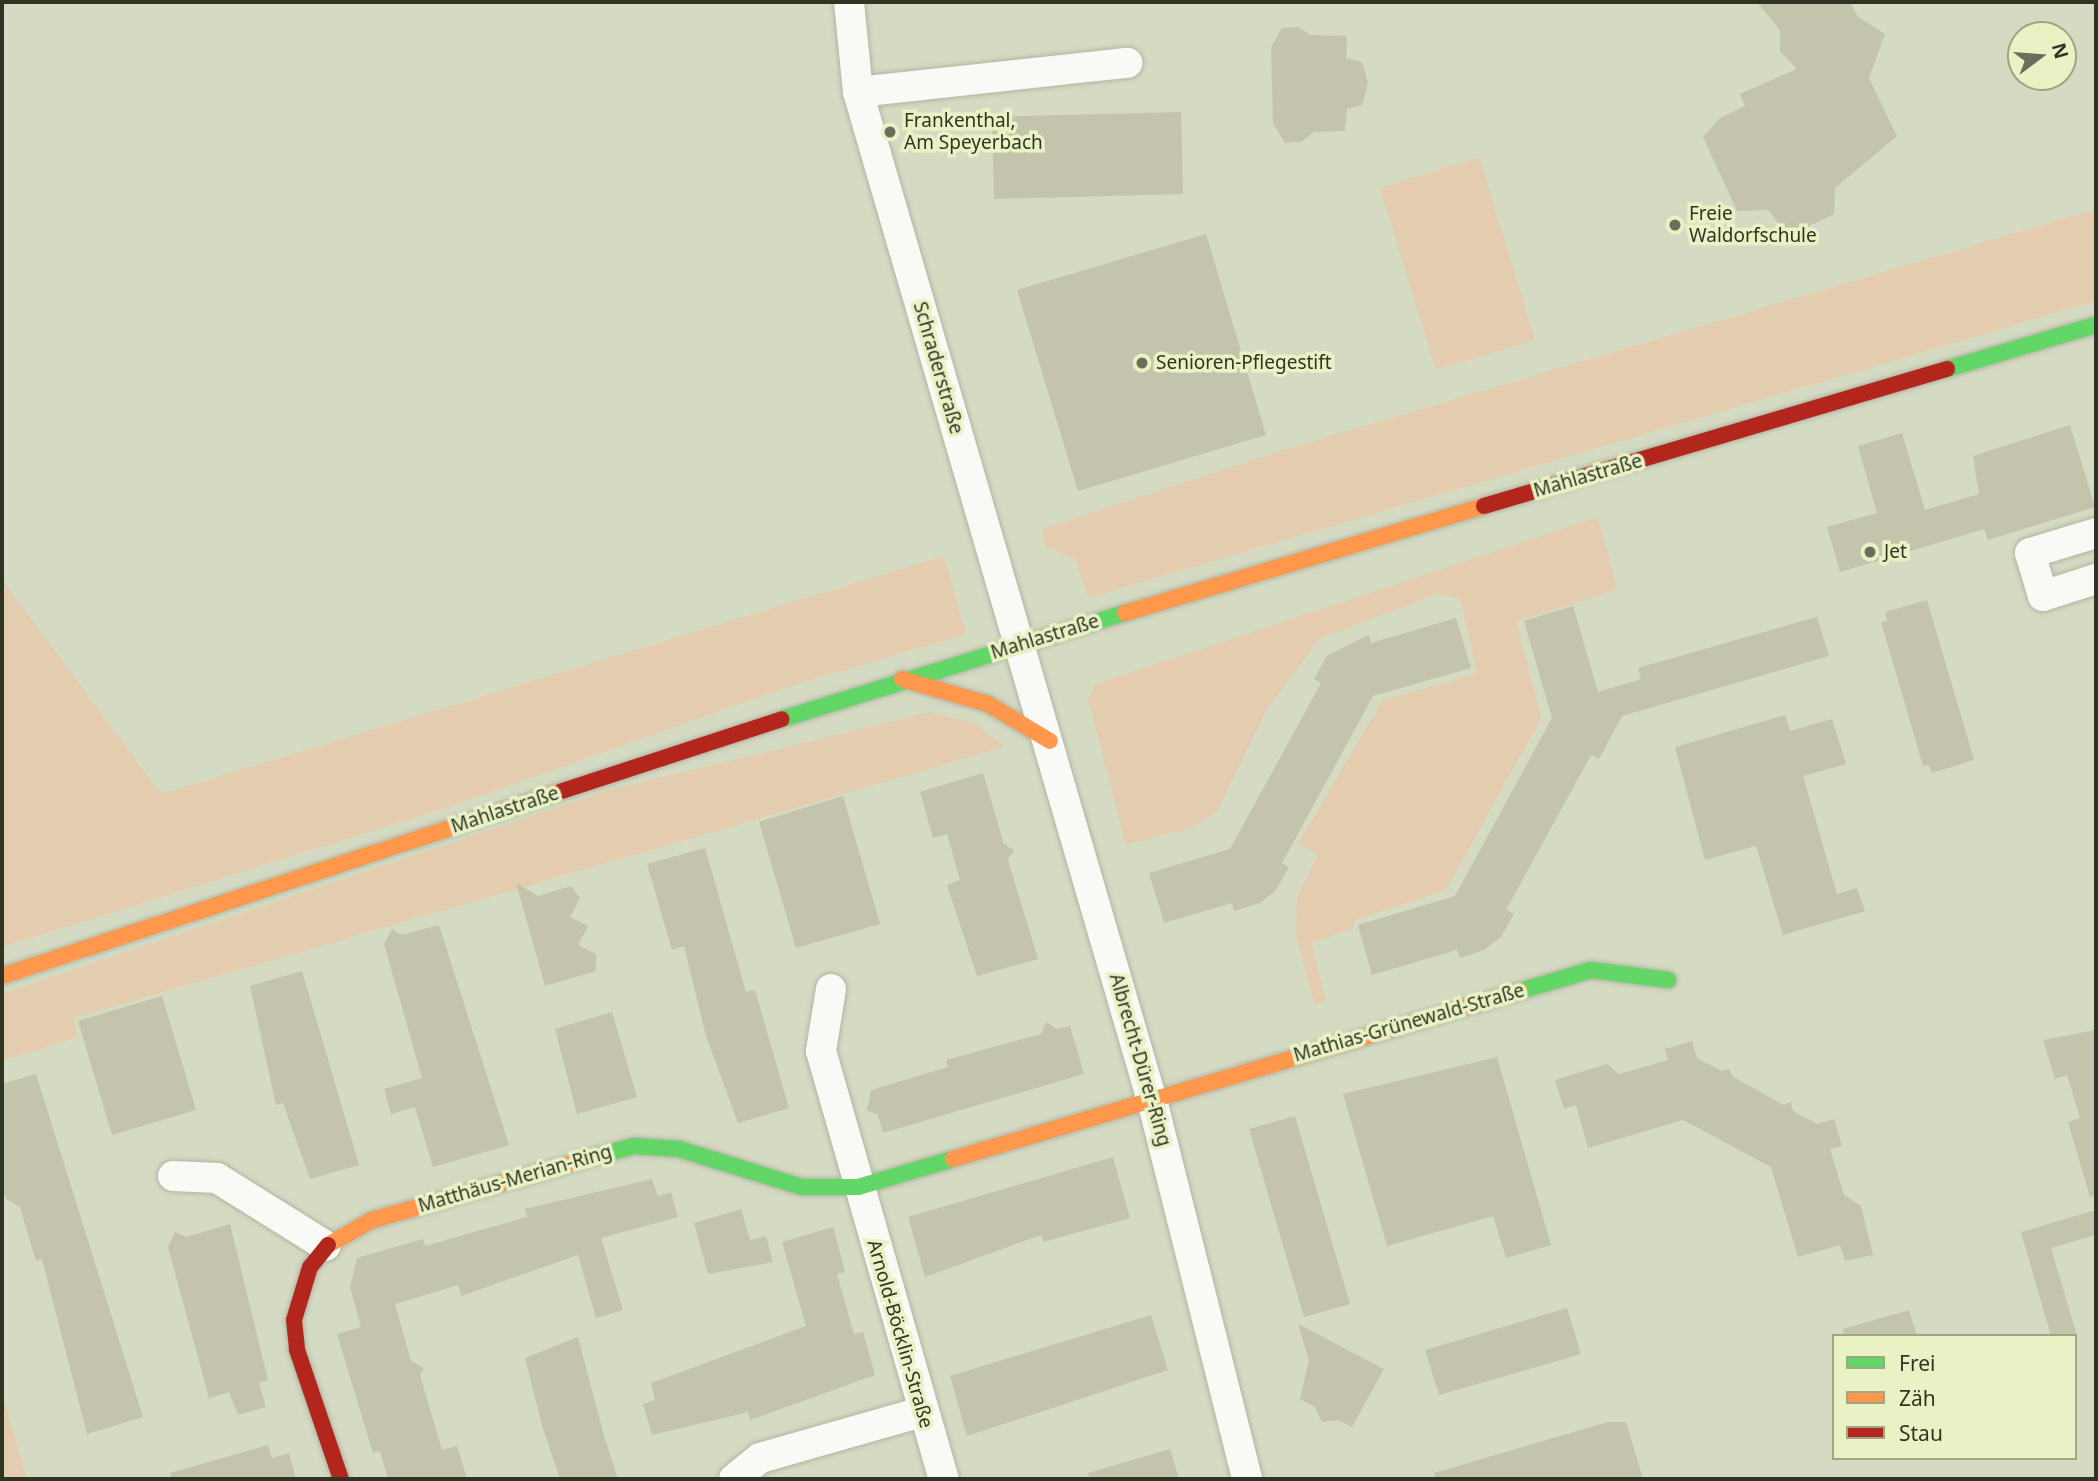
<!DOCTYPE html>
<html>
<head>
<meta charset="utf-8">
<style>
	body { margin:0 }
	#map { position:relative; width:2098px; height:1481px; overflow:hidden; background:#d5dac2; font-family:"Noto Sans",sans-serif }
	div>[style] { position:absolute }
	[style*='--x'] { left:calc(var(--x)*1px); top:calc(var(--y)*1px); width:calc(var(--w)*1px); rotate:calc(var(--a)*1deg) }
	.green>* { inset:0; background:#e4ccae }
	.building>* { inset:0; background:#c4c3ac }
	.roads { filter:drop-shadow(0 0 2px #b1b5a2) drop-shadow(0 0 2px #b1b5a2) }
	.street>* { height:30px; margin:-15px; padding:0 15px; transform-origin:15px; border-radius:15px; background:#f9f9f6 }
	.fast>* { height:16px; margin:-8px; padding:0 8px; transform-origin:8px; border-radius:8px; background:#63d668 }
	.slow>* { height:16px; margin:-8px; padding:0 8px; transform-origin:8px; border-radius:8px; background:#ff974d }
	.jam>* { height:16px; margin:-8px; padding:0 8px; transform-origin:8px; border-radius:8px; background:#b3261e }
	.dots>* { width:19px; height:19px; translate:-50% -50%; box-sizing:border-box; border:4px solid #e8f2c5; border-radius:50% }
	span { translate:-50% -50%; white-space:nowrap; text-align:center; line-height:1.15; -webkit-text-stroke:7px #e8f2c5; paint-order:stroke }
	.poi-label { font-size:19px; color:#303423 }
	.left { translate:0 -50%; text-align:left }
	.street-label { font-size:19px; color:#303423 }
	.frame { position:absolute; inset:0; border:4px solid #303423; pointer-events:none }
	.legend { position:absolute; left:1832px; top:1334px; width:245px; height:126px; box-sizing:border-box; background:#e8f2c5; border:2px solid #9ea684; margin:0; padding:9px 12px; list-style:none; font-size:21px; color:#303423 }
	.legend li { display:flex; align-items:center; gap:14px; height:35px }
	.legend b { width:35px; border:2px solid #9ea684 }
	.north { position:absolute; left:2007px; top:21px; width:70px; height:70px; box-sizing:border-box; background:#e8f2c5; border:2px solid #9ea684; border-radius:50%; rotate:74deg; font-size:19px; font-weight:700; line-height:28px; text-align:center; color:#303423 }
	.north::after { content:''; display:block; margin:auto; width:24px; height:32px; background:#6a6e5b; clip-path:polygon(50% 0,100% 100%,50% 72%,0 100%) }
</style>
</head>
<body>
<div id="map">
	<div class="green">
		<div style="clip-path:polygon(1479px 157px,1535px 340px,1436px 370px,1380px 188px)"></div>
		<div style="clip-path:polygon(2096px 209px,2096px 301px,1088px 598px,1075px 558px,1045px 547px,1042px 529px,1290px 448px)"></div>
		<div style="clip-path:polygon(1598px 517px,1617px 590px,1516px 621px,1541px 718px,1446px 890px,1355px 920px,1352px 929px,1311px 943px,1326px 1001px,1315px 1004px,1296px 936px,1297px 897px,1318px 855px,1298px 844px,1382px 701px,1477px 673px,1460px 598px,1437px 594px,1319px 639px,1267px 709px,1217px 811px,1191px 828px,1126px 845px,1088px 699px,1096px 684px)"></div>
		<div style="clip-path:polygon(944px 556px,966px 634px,791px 686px,446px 808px,2px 947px,2px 580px,161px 794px)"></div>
		<div style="clip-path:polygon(930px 712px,976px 724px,1004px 747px,74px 1018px,78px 1037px,2px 1061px,2px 994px,606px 791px)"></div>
		<div style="clip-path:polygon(2px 1393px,27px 1479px,2px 1479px)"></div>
	</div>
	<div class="building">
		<div style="clip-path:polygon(1757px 2px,1850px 2px,1858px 17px,1885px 34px,1869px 78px,1897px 136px,1835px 188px,1834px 214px,1788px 236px,1768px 210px,1737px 211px,1703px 137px,1720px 118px,1745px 106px,1740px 94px,1797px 69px,1780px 51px,1780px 30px)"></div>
		<div style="clip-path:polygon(1298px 27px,1310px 35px,1347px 36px,1346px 58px,1362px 62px,1368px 83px,1362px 105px,1347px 109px,1345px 131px,1314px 132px,1301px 142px,1285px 143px,1273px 123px,1271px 47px,1282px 28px)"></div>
		<div style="clip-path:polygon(1181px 112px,1183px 194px,994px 199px,992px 117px)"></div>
		<div style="clip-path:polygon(1206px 234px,1266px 435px,1078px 491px,1017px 290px)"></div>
		<div style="clip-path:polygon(2070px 425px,2095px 507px,1988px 540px,1984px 529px,1840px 572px,1827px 527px,1877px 513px,1858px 446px,1902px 433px,1925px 510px,1979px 494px,1973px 456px)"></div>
		<div style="clip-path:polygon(1927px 600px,1974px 760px,1932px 773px,1929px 765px,1923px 766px,1881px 622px,1887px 621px,1885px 612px)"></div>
		<div style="clip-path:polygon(1573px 606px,1598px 692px,1641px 679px,1638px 668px,1817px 617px,1829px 656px,1622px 716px,1599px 759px,1591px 755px,1506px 910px,1514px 914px,1501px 937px,1484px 950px,1460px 958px,1457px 950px,1372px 975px,1358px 925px,1455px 896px,1552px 718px,1524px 621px)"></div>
		<div style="clip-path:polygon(1456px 618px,1471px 668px,1373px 696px,1282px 863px,1289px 867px,1276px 890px,1260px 903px,1234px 911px,1232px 903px,1164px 923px,1149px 873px,1230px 849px,1321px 683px,1314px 679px,1327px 656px,1369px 635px,1371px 643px)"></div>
		<div style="clip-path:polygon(1785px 715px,1790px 731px,1832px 719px,1846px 764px,1803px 776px,1837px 894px,1857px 888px,1865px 911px,1783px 935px,1756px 846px,1705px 860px,1675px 747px)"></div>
		<div style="clip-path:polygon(983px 773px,1004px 844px,1014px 850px,1008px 860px,1038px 959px,977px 976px,947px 885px,960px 880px,947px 834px,933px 838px,920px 792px)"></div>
		<div style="clip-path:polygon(843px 796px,880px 924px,796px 948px,759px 822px)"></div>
		<div style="clip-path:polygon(705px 848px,746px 992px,755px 990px,789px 1108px,738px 1123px,706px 1036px,684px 946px,672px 950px,647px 864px)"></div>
		<div style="clip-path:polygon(516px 883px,538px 896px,571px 886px,580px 898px,570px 917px,588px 926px,578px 945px,596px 954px,596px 971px,545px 986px)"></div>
		<div style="clip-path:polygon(439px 925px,509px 1145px,433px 1167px,415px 1107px,391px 1114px,384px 1089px,422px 1078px,384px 944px,392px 929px,402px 935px)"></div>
		<div style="clip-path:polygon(302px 971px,359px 1165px,310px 1179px,283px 1103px,276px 1105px,250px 986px)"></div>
		<div style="clip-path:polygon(162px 996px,196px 1110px,112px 1135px,78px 1021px)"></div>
		<div style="clip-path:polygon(612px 1012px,637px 1097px,577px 1114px,555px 1029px)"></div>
		<div style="clip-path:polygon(1046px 1022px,1057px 1029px,1070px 1026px,1084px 1074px,883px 1133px,878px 1115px,867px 1110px,871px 1090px,948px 1067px,946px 1060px,1041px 1034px)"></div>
		<div style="clip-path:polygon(2096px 1030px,2096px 1196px,2090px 1197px,2068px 1122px,2080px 1118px,2067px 1075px,2055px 1079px,2043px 1040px)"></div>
		<div style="clip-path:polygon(1692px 1041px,1697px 1058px,1722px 1071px,1729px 1069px,1732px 1076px,1783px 1105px,1791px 1102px,1793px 1111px,1817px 1124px,1834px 1119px,1842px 1146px,1830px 1149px,1844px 1195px,1861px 1206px,1873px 1255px,1845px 1261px,1840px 1245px,1798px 1257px,1771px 1167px,1683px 1120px,1588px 1148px,1576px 1105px,1564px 1109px,1555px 1080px,1607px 1064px,1619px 1074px,1668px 1060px,1665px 1049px)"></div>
		<div style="clip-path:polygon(1497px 1057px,1551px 1245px,1506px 1258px,1493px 1216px,1387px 1246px,1343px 1094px)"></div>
		<div style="clip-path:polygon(36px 1074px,143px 1417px,87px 1434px,42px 1259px,36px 1261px,20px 1207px,6px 1199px,2px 1186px,2px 1084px)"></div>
		<div style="clip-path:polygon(1295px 1116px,1350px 1304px,1304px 1317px,1249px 1129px)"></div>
		<div style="clip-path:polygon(1113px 1157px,1130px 1218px,1043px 1242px,1041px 1235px,925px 1277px,908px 1217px)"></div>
		<div style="clip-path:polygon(652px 1179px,658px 1196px,671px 1192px,678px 1217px,601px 1238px,623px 1310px,596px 1318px,578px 1255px,461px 1296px,458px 1285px,395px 1304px,411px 1361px,424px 1368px,420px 1375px,442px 1450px,457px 1446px,467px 1479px,388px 1479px,380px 1451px,373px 1453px,337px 1334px,361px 1327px,350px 1287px,357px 1258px,423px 1239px,425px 1246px,527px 1217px,525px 1209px)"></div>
		<div style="clip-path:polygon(741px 1209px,750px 1240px,766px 1236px,773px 1262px,708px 1274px,694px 1223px)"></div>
		<div style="clip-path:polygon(2096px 1210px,2096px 1235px,2051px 1248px,2077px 1336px,2051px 1336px,2021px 1232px)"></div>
		<div style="clip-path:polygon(230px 1224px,268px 1380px,259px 1383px,266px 1407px,238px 1415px,229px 1392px,209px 1398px,168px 1247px,175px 1232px,186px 1237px)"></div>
		<div style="clip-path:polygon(833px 1227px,845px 1272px,837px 1274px,854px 1334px,863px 1332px,875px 1375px,750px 1420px,748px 1412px,652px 1435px,643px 1404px,655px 1400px,651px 1383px,806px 1326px,782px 1242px)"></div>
		<div style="clip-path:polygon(1567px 1308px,1581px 1354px,1439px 1395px,1425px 1350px)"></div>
		<div style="clip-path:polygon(1909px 1310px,1917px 1336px,1844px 1336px,1843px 1329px)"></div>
		<div style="clip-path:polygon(1151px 1315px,1168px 1370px,967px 1436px,950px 1376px)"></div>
		<div style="clip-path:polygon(1298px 1324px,1384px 1369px,1352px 1427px,1339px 1420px,1322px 1422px,1315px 1407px,1300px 1399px,1309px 1360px)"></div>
		<div style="clip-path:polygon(578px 1337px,604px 1436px,618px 1479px,560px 1479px,542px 1425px,525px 1358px)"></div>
		<div style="clip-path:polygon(1608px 1422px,1626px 1422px,1643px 1479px,1435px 1479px,1434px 1473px)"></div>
		<div style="clip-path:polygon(268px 1445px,272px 1458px,289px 1453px,296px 1479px,171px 1479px,170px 1473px)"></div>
		<div style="clip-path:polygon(1170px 1449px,1179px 1479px,1089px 1479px,1088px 1473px)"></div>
	</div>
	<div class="roads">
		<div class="street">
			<div style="--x:849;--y:2;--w:90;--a:84.3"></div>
			<div style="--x:858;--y:92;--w:1054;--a:73.75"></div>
			<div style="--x:1153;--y:1104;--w:387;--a:75.9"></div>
			<div style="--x:858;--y:92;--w:271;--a:-6.2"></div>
			<div style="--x:2096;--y:533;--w:69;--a:163.1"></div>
			<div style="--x:2030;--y:553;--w:45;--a:73.2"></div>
			<div style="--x:2043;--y:596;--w:56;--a:-17.8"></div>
			<div style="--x:831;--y:989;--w:63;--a:99.2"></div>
			<div style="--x:821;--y:1051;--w:445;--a:74"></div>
			<div style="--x:173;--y:1176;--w:44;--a:2.6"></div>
			<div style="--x:217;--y:1178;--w:128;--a:32"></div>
			<div style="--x:734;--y:1479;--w:33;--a:-39"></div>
			<div style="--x:760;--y:1458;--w:167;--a:-15.9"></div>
		</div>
		<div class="fast">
			<div style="--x:1947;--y:369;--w:155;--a:-16.5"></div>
			<div style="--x:782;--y:719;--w:359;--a:-17.2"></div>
			<div style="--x:1520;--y:991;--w:74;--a:-16.5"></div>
			<div style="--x:1591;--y:970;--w:78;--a:7.4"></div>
			<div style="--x:594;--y:1157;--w:41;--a:-15.4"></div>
			<div style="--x:634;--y:1146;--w:45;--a:3.8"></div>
			<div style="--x:679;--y:1149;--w:129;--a:17.2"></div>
			<div style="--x:802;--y:1187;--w:56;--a:0"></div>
			<div style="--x:858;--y:1187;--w:99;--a:-16.4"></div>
		</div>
		<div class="slow">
			<div style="--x:1125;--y:613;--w:375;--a:-16.6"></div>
			<div style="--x:902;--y:679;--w:90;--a:16.2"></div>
			<div style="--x:988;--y:704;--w:72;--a:30.8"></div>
			<div style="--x:2;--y:976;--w:590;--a:-18.28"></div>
			<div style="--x:953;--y:1159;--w:591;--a:-16.5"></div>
			<div style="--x:328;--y:1245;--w:51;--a:-29.6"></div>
			<div style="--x:372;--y:1220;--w:231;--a:-15.8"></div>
		</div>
		<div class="jam">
			<div style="--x:1484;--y:506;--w:483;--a:-16.5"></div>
			<div style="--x:562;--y:791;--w:231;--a:-18.1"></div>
			<div style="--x:328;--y:1245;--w:28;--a:129"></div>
			<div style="--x:310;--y:1267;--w:55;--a:106.8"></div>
			<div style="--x:294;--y:1320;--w:30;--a:84"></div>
			<div style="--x:297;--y:1350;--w:136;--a:71.2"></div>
		</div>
	</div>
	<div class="dots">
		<div style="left:890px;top:132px;background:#6a6e5b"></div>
		<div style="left:1675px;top:225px;background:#6a6e5b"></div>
		<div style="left:1142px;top:363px;background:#6a6e5b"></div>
		<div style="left:1870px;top:552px;background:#6a6e5b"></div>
	</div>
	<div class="poi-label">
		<span class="left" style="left:904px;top:132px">Frankenthal,<br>Am Speyerbach</span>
		<span class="left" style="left:1689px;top:225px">Freie<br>Waldorfschule</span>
		<span class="left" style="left:1156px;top:363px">Senioren-Pflegestift</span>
		<span class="left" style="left:1884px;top:552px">Jet</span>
	</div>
	<div class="street-label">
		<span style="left:938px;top:368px;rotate:74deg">Schraderstraße</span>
		<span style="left:1588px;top:476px;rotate:-16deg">Mahlastraße</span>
		<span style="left:1045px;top:637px;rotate:-17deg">Mahlastraße</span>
		<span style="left:505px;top:810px;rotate:-18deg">Mahlastraße</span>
		<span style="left:1409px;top:1023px;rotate:-16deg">Mathias-Grünewald-Straße</span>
		<span style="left:1140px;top:1060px;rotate:74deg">Albrecht-Dürer-Ring</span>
		<span style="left:515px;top:1179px;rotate:-16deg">Matthäus-Merian-Ring</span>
		<span style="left:900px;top:1334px;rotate:74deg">Arnold-Böcklin-Straße</span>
	</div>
	<div class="frame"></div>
	<ul class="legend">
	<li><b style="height:9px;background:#63d668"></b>Frei</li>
	<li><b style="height:9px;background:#ff974d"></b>Zäh</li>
	<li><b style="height:9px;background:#b3261e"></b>Stau</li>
	</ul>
	<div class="north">N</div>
</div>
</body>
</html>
